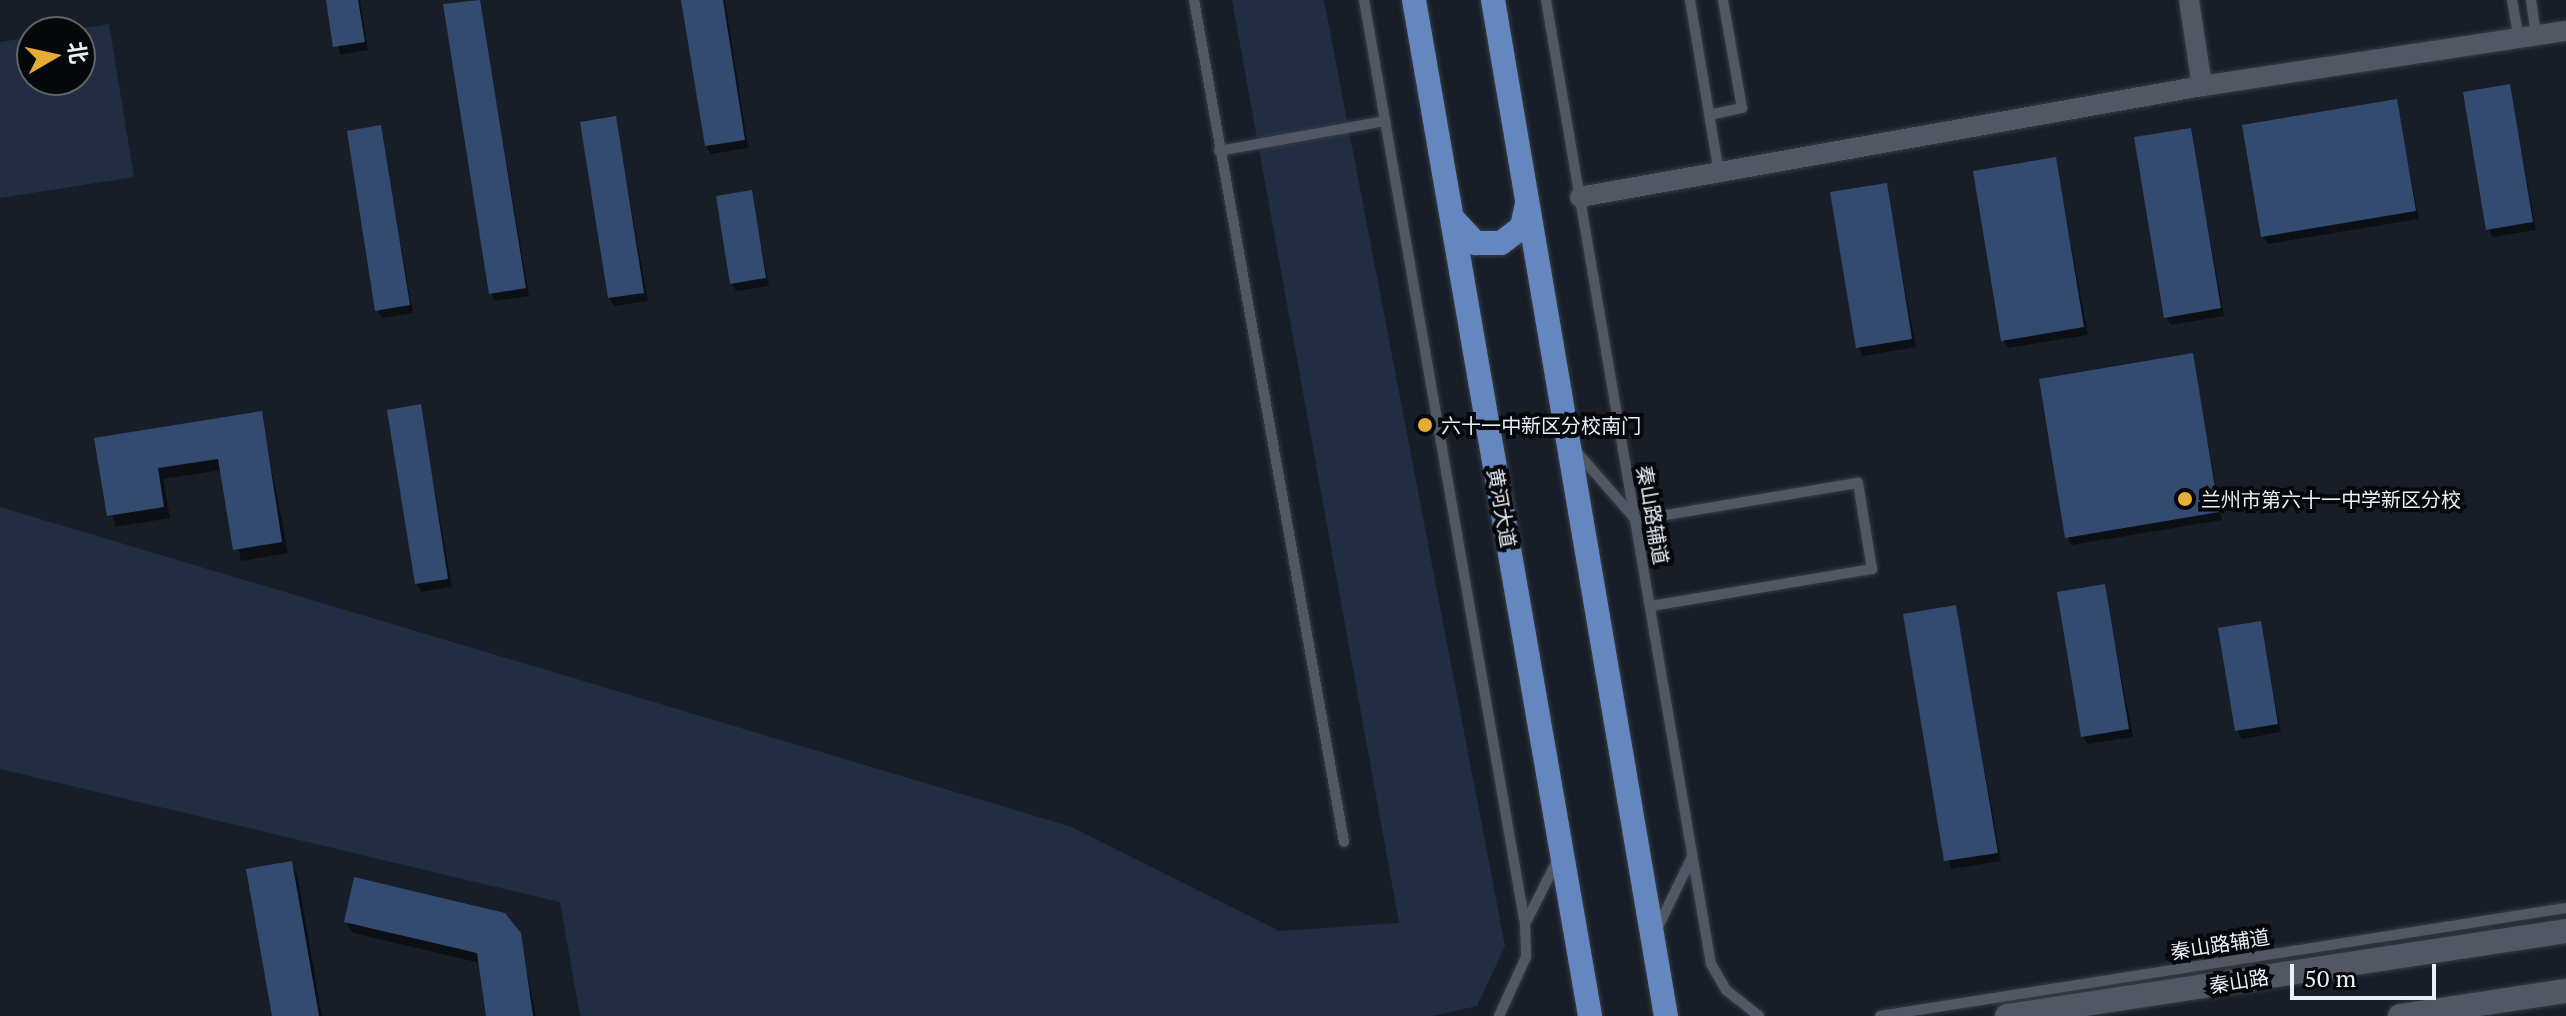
<!DOCTYPE html>
<html>
<head>
<meta charset="utf-8">
<style>
	body { margin:0 }
	#map { position:relative; width:2566px; height:1016px; overflow:hidden; background:#181e28; font-family:"PT Serif","Noto Sans SC",serif }
	div>[style] { position:absolute }
	[style*='--x'] { left:calc(var(--x)*1px); top:calc(var(--y)*1px); width:calc(var(--w)*1px); rotate:calc(var(--a)*1deg) }
	.green>* { inset:0; background:#202d43 }
	.shadow>* { inset:0; background:#0007 }
	.building>* { inset:0; background:#344b71 }
	.roads { filter:drop-shadow(0 0 2px #373b42) drop-shadow(0 0 2px #373b42) }
	.service>* { height:10px; margin:-5px; padding:0 5px; transform-origin:5px; border-radius:5px; background:#515864 }
	.minor>* { height:20px; margin:-10px; padding:0 10px; transform-origin:10px; border-radius:10px; background:#515864 }
	.tertiary>* { height:24px; margin:-12px; padding:0 12px; transform-origin:12px; border-radius:12px; background:#515864 }
	.primary>* { height:24px; margin:-12px; padding:0 12px; transform-origin:12px; border-radius:12px; background:#6587c0 }
	.dots>* { width:22px; height:22px; translate:-50% -50%; box-sizing:border-box; border:4px solid #06080c; border-radius:50% }
	span { translate:-50% -50%; white-space:nowrap; text-align:center; line-height:1.15; -webkit-text-stroke:8px #06080c; paint-order:stroke }
	.poi-label { font-size:20px; color:#eaeef5 }
	.left { translate:0 -50%; text-align:left }
	.street-label { font-size:20px; color:#eaeef5 }
	.north { position:absolute; left:16px; top:16px; width:80px; height:80px; box-sizing:border-box; background:#06080c; border:2px solid #616469; border-radius:50%; rotate:81deg; font-size:22px; font-weight:700; line-height:32px; text-align:center; color:#eaeef5 }
	.north::after { content:''; display:block; margin:auto; width:28px; height:36px; background:#e6ac36; clip-path:polygon(50% 0,100% 100%,50% 72%,0 100%) }
	.scale { position:absolute; left:2290px; top:964px; width:146px; height:36px; box-sizing:border-box; border:4px solid #eaeef5; border-top:0; padding-left:10px; font-size:24px; line-height:28px; white-space:nowrap; color:#eaeef5; -webkit-text-stroke:6px #06080c; paint-order:stroke }
</style>
</head>
<body>
<div id="map">
	<div class="green">
		<div style="clip-path:polygon(1232px 0,1324px 0,1505px 946px,1477px 1006px,1432px 1016px,580px 1016px,560px 902px,0 769px,0 507px,1069px 826px,1279px 931px,1399px 923px)"></div>
		<div style="clip-path:polygon(109px 24px,134px 177px,0 198px,0 42px,32px 37px,32px 80px,80px 80px,80px 32px,60px 32px)"></div>
	</div>
	<div class="shadow">
		<div style="clip-path:polygon(328px 0,360px 0,368px 50px,340px 55px)"></div>
		<div style="clip-path:polygon(479px 0,529px 296px,495px 301px,491px 293px)"></div>
		<div style="clip-path:polygon(683px 0,725px 0,748px 148px,711px 154px,706px 146px)"></div>
		<div style="clip-path:polygon(2509px 86px,2536px 230px,2493px 237px,2488px 229px)"></div>
		<div style="clip-path:polygon(2396px 101px,2419px 219px,2268px 244px,2263px 236px)"></div>
		<div style="clip-path:polygon(615px 118px,648px 301px,614px 306px,609px 298px)"></div>
		<div style="clip-path:polygon(380px 128px,413px 313px,382px 318px,377px 310px)"></div>
		<div style="clip-path:polygon(2190px 130px,2224px 316px,2171px 325px,2166px 317px)"></div>
		<div style="clip-path:polygon(2055px 160px,2088px 335px,2008px 348px,2003px 340px)"></div>
		<div style="clip-path:polygon(1885px 185px,1916px 347px,1863px 356px,1858px 347px)"></div>
		<div style="clip-path:polygon(751px 192px,769px 286px,736px 291px,732px 283px)"></div>
		<div style="clip-path:polygon(2192px 356px,2222px 520px,2072px 545px,2067px 537px)"></div>
		<div style="clip-path:polygon(420px 407px,452px 587px,421px 592px,416px 583px)"></div>
		<div style="clip-path:polygon(261px 413px,288px 553px,241px 561px,222px 470px,163px 479px,170px 518px,115px 527px,97px 439px)"></div>
		<div style="clip-path:polygon(2104px 587px,2133px 737px,2088px 744px,2083px 736px)"></div>
		<div style="clip-path:polygon(1955px 607px,2001px 861px,1951px 869px,1906px 616px)"></div>
		<div style="clip-path:polygon(2259px 623px,2281px 732px,2242px 739px,2237px 730px)"></div>
		<div style="clip-path:polygon(291px 863px,297px 874px,322px 1016px,274px 1016px)"></div>
		<div style="clip-path:polygon(346px 922px,519px 934px,536px 1016px,488px 1016px,480px 963px,353px 933px)"></div>
	</div>
	<div class="building">
		<div style="clip-path:polygon(326px 0,358px 0,365px 42px,333px 47px)"></div>
		<div style="clip-path:polygon(480px 0,526px 288px,489px 294px,443px 4px)"></div>
		<div style="clip-path:polygon(681px 0,723px 0,745px 140px,705px 146px)"></div>
		<div style="clip-path:polygon(2510px 84px,2533px 222px,2486px 230px,2463px 92px)"></div>
		<div style="clip-path:polygon(2397px 99px,2416px 211px,2261px 237px,2242px 125px)"></div>
		<div style="clip-path:polygon(616px 116px,644px 293px,608px 298px,580px 122px)"></div>
		<div style="clip-path:polygon(381px 125px,410px 305px,375px 311px,347px 131px)"></div>
		<div style="clip-path:polygon(2191px 128px,2221px 308px,2164px 318px,2134px 137px)"></div>
		<div style="clip-path:polygon(2056px 157px,2084px 327px,2001px 341px,1973px 171px)"></div>
		<div style="clip-path:polygon(1887px 183px,1912px 339px,1856px 348px,1830px 192px)"></div>
		<div style="clip-path:polygon(752px 190px,766px 278px,730px 284px,716px 196px)"></div>
		<div style="clip-path:polygon(2193px 353px,2219px 512px,2065px 538px,2039px 379px)"></div>
		<div style="clip-path:polygon(421px 404px,448px 579px,415px 584px,387px 410px)"></div>
		<div style="clip-path:polygon(262px 411px,282px 542px,233px 550px,218px 459px,158px 468px,164px 507px,107px 516px,94px 438px)"></div>
		<div style="clip-path:polygon(2105px 584px,2129px 729px,2081px 737px,2057px 592px)"></div>
		<div style="clip-path:polygon(1956px 605px,1998px 853px,1944px 861px,1903px 614px)"></div>
		<div style="clip-path:polygon(2261px 621px,2278px 724px,2235px 731px,2218px 628px)"></div>
		<div style="clip-path:polygon(292px 861px,319px 1016px,272px 1016px,246px 869px)"></div>
		<div style="clip-path:polygon(354px 877px,505px 913px,521px 933px,533px 1016px,486px 1016px,477px 953px,344px 922px)"></div>
	</div>
	<div class="roads">
		<div class="service">
			<div style="--x:1194;--y:0;--w:855;--a:79.9"></div>
			<div style="--x:1364;--y:0;--w:938;--a:80.12"></div>
			<div style="--x:1525;--y:924;--w:33;--a:88"></div>
			<div style="--x:1526;--y:957;--w:65;--a:114.6"></div>
			<div style="--x:1546;--y:0;--w:978;--a:80.29"></div>
			<div style="--x:1711;--y:964;--w:30;--a:60"></div>
			<div style="--x:1726;--y:990;--w:42;--a:38.2"></div>
			<div style="--x:1690;--y:0;--w:175;--a:80.5"></div>
			<div style="--x:2512;--y:0;--w:40;--a:80"></div>
			<div style="--x:2531;--y:0;--w:36;--a:82"></div>
			<div style="--x:1709;--y:115;--w:34;--a:-12"></div>
			<div style="--x:1742;--y:108;--w:110;--a:-100"></div>
			<div style="--x:1219;--y:151;--w:169;--a:-10.2"></div>
			<div style="--x:1575;--y:450;--w:93;--a:48.9"></div>
			<div style="--x:1636;--y:520;--w:225;--a:-9.5"></div>
			<div style="--x:1858;--y:483;--w:87;--a:80.8"></div>
			<div style="--x:1872;--y:569;--w:225;--a:170.5"></div>
			<div style="--x:1525;--y:924;--w:71;--a:-63.1"></div>
			<div style="--x:1657;--y:929;--w:80;--a:-64.1"></div>
			<div style="--x:1880;--y:1016;--w:694;--a:-8.95"></div>
		</div>
		<div class="minor">
			<div style="--x:2189;--y:0;--w:87;--a:81.4"></div>
			<div style="--x:1580;--y:197;--w:632;--a:-10.12"></div>
			<div style="--x:2202;--y:86;--w:368;--a:-8.6"></div>
		</div>
		<div class="tertiary">
			<div style="--x:2007;--y:1016;--w:565;--a:-8.65"></div>
			<div style="--x:2400;--y:1016;--w:168;--a:-8.6"></div>
		</div>
		<div class="primary">
			<div style="--x:1414;--y:0;--w:1031;--a:80.17"></div>
			<div style="--x:1493;--y:0;--w:1031;--a:80.34"></div>
			<div style="--x:1453;--y:219;--w:33;--a:47"></div>
			<div style="--x:1475;--y:243;--w:26;--a:0"></div>
			<div style="--x:1501;--y:243;--w:26;--a:-37"></div>
			<div style="--x:1522;--y:227;--w:24;--a:-78"></div>
		</div>
	</div>
	<div class="dots">
		<div style="left:1425px;top:425px;background:#e6ac36"></div>
		<div style="left:2185px;top:499px;background:#e6ac36"></div>
	</div>
	<div class="poi-label">
		<span class="left" style="left:1441px;top:425px">六十一中新区分校南门</span>
		<span class="left" style="left:2201px;top:499px">兰州市第六十一中学新区分校</span>
	</div>
	<div class="street-label">
		<span style="left:1502px;top:508px;rotate:80deg">黄河大道</span>
		<span style="left:1653px;top:515px;rotate:80deg">秦山路辅道</span>
		<span style="left:2220px;top:944px;rotate:-9deg">秦山路辅道</span>
		<span style="left:2239px;top:981px;rotate:-9deg">秦山路</span>
	</div>
	<div class="north">北</div>
	<div class="scale">50 m</div>
</div>
</body>
</html>
